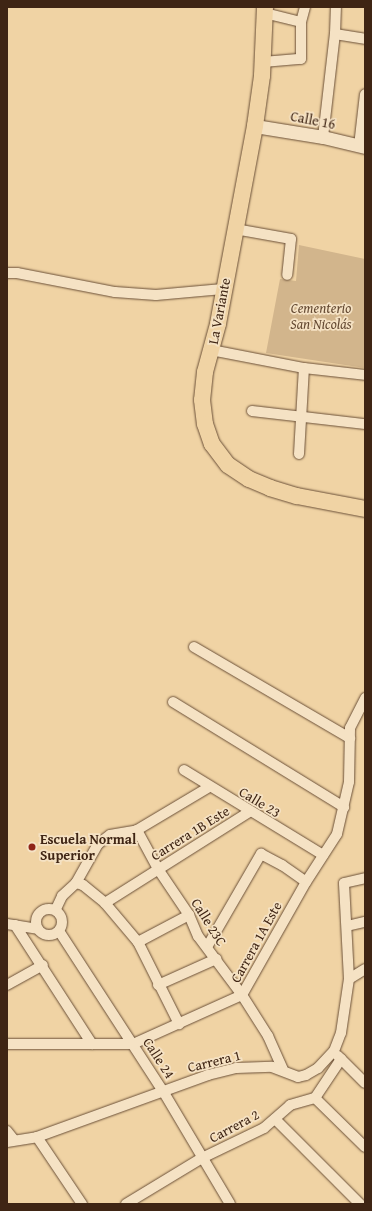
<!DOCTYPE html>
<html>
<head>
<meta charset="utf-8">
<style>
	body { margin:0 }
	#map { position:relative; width:372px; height:1211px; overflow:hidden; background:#f0d3a4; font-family:"Gentium Book Plus",serif }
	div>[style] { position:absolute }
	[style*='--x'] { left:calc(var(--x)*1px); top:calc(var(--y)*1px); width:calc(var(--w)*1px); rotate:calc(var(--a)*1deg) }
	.green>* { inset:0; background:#d2b58c }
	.roads { filter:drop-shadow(0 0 1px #6b5038) drop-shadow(0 0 1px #6b5038) }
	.minor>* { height:10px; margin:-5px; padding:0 5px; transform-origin:5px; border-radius:5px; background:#f5e2c4 }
	.minor>.ring { margin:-5px; padding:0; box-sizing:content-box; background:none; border:10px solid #f5e2c4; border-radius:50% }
	.tertiary>* { height:13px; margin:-6.5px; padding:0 6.5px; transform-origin:6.5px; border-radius:6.5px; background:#f5e2c4 }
	.primary>* { height:16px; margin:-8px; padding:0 8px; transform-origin:8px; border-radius:8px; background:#f0d3a4 }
	.dots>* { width:11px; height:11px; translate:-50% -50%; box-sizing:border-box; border:2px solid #f5e2c4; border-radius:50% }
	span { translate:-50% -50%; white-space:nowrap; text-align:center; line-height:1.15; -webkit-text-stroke:3.5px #f5e2c4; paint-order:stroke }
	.street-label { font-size:14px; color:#3f2514 }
	.park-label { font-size:14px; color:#644932; font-style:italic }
	.poi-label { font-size:14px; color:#3f2514; font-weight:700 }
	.left { translate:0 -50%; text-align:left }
	.frame { position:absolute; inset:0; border:8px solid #3f2514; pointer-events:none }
</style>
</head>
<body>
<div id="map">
	<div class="green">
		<div style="clip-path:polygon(299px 245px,365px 259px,365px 368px,266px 353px,280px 279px,296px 281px)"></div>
	</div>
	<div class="roads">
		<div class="minor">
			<div style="--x:301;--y:22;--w:16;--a:-75"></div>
			<div style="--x:335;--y:34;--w:30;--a:9"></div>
			<div style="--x:263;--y:62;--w:38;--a:-5"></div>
			<div style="--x:301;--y:59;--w:37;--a:-90"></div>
			<div style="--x:301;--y:22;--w:37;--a:-166"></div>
			<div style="--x:323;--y:137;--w:104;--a:-83.4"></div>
			<div style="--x:335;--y:34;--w:27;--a:-88"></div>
			<div style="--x:359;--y:146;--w:52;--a:-83.4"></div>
			<div style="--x:235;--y:229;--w:57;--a:10.1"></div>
			<div style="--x:291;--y:239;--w:36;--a:96"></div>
			<div style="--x:7;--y:273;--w:10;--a:0"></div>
			<div style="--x:17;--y:273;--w:100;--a:11"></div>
			<div style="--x:115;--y:292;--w:41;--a:4.2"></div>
			<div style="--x:156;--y:295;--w:67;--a:-5.1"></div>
			<div style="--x:211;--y:350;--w:95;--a:11"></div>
			<div style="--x:304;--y:368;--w:61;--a:6.5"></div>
			<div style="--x:252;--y:411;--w:114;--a:6.6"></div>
			<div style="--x:299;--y:454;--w:86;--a:-86.7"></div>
			<div style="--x:194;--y:647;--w:181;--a:30.3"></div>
			<div style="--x:173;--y:702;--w:201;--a:31.6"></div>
			<div style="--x:184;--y:770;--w:163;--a:31.4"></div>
			<div style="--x:137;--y:830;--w:44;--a:61.7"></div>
			<div style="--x:158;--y:869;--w:55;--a:56"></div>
			<div style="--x:189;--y:915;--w:23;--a:67"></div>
			<div style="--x:198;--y:936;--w:74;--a:53.3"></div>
			<div style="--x:242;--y:995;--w:49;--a:57.6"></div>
			<div style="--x:268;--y:1036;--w:36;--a:66"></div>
			<div style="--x:76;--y:883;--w:7;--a:16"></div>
			<div style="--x:83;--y:885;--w:28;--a:39"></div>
			<div style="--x:105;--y:903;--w:51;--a:49.8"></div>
			<div style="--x:138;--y:942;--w:92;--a:63.4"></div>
			<div style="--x:105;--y:903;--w:170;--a:-32.3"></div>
			<div class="ring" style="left:36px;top:909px;width:16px;height:16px"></div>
			<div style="--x:56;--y:909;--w:14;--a:-65"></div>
			<div style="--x:62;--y:896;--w:19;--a:-43"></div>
			<div style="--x:76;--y:883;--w:45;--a:-60.6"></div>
			<div style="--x:98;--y:844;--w:15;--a:-37"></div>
			<div style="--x:110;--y:835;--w:27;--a:-10"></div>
			<div style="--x:137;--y:830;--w:84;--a:-30.8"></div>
			<div style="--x:7;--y:924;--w:31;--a:9"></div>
			<div style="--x:15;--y:925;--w:142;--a:57.1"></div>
			<div style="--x:347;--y:926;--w:18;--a:-13"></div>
			<div style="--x:59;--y:931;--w:191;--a:57"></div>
			<div style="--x:163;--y:1091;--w:131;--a:59.3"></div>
			<div style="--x:138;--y:942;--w:58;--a:-27.9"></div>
			<div style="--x:207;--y:947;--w:108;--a:-59.9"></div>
			<div style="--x:261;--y:854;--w:24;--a:28"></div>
			<div style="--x:282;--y:865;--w:29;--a:35"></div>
			<div style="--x:349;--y:979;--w:96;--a:-93"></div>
			<div style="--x:344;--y:883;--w:22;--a:-13"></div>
			<div style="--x:7;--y:985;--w:41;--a:-29.1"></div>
			<div style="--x:158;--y:985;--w:64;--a:-24.1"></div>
			<div style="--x:7;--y:1044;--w:126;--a:0"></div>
			<div style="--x:133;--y:1044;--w:120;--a:-24.2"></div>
			<div style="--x:242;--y:995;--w:130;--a:-60.5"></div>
			<div style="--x:306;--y:882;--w:57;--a:-57.1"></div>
			<div style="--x:337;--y:834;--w:53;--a:-77"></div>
			<div style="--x:349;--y:782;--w:54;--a:-88.9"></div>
			<div style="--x:350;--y:728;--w:34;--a:-63"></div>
			<div style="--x:338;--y:1056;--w:38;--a:45"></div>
			<div style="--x:315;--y:1098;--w:70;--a:44.4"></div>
			<div style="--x:275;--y:1119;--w:120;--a:45"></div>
			<div style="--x:7;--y:1131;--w:11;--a:52"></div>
			<div style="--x:37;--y:1137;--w:81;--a:56.1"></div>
			<div style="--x:7;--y:1142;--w:30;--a:-9"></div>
			<div style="--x:37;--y:1137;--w:182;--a:-19.9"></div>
			<div style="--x:208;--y:1075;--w:29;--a:-14"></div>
			<div style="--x:236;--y:1068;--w:36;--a:-2"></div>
			<div style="--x:272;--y:1067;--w:28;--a:21"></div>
			<div style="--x:298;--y:1077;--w:8;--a:-14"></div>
			<div style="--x:306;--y:1075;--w:14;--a:-30"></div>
			<div style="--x:318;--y:1068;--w:23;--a:-47"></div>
			<div style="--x:334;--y:1051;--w:19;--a:-69"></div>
			<div style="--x:341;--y:1033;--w:55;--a:-81.6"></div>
			<div style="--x:349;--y:979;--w:19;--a:-32"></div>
			<div style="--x:126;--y:1204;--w:89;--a:-31.2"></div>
			<div style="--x:202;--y:1158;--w:69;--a:-25.8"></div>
			<div style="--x:264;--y:1128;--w:35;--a:-41"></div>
			<div style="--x:290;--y:1105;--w:26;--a:-16"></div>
			<div style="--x:315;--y:1098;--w:47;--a:-56.3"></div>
		</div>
		<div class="tertiary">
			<div style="--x:255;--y:126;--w:69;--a:9.2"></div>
			<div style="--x:323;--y:137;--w:43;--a:13.4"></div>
		</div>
		<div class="primary">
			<div style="--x:265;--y:7;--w:69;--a:92.5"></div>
			<div style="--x:262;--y:76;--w:50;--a:98"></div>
			<div style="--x:255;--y:126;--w:201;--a:100.6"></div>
			<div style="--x:218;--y:324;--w:50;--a:105.2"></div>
			<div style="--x:205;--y:372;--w:28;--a:96"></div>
			<div style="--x:202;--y:400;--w:24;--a:83"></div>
			<div style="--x:205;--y:424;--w:21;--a:71"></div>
			<div style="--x:212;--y:444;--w:26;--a:53"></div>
			<div style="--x:228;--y:465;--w:25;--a:34"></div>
			<div style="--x:249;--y:479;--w:23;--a:23"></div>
			<div style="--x:270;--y:488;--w:28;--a:17"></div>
			<div style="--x:297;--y:496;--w:69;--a:10.8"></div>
		</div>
	</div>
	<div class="dots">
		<div style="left:32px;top:847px;background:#8f2418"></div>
	</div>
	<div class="street-label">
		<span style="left:313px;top:120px;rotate:11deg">Calle 16</span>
		<span style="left:219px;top:311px;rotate:-79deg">La Variante</span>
		<span style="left:260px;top:802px;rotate:31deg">Calle 23</span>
		<span style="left:190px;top:833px;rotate:-32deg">Carrera 1B Este</span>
		<span style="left:209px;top:922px;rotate:58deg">Calle 23C</span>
		<span style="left:256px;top:942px;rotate:-61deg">Carrera 1A Este</span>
		<span style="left:159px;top:1058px;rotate:57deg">Calle 24</span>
		<span style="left:214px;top:1061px;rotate:-14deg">Carrera 1</span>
		<span style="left:234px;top:1126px;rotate:-28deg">Carrera 2</span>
	</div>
	<div class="park-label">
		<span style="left:321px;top:316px">Cementerio<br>San Nicolás</span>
	</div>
	<div class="poi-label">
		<span class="left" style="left:40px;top:847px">Escuela Normal<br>Superior</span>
	</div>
	<div class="frame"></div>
</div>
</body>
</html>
